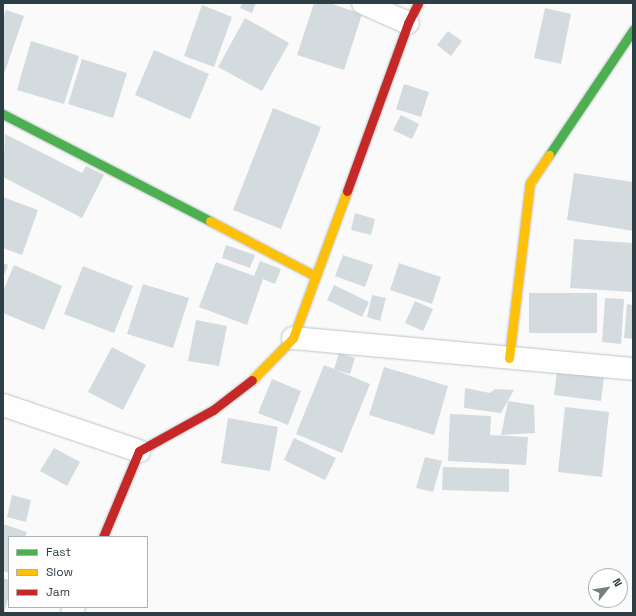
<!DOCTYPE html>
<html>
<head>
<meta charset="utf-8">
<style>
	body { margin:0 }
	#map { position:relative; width:636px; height:616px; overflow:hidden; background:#fafafa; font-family:"Space Grotesk",sans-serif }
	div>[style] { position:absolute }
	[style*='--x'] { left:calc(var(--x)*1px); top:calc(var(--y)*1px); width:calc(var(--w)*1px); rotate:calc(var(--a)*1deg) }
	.building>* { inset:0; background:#d3dbde }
	.roads { filter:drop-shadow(0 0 1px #bcc4c6) drop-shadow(0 0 1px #bcc4c6) }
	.street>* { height:22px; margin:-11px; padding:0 11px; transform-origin:11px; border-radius:11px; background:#fefefe }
	.fast>* { height:9px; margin:-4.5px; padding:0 4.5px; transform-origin:4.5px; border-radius:4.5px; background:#4caf50 }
	.slow>* { height:9px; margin:-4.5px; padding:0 4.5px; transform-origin:4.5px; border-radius:4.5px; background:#ffc107 }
	.jam>* { height:9px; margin:-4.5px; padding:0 4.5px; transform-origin:4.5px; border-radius:4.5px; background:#c62828 }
	span { translate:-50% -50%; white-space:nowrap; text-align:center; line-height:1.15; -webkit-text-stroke:3.5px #fff; paint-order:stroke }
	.frame { position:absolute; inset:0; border:4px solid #2d3e44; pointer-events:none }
	.legend { position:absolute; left:8px; top:536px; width:140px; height:72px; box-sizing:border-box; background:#fff; border:1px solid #abb2b4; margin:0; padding:5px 7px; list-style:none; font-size:12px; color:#2d3e44 }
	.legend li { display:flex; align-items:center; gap:8px; height:20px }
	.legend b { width:20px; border:1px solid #abb2b4 }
	.north { position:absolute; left:588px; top:568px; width:40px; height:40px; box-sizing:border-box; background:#fff; border:1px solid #abb2b4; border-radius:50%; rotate:60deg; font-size:11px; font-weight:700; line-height:16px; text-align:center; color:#2d3e44 }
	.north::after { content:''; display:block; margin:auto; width:14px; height:18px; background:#758084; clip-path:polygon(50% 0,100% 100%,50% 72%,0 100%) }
</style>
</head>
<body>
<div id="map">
	<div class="building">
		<div style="clip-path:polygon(242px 3px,256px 3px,252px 13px,240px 8px)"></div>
		<div style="clip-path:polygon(314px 3px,329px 3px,362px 14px,344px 70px,297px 55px)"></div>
		<div style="clip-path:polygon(202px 5px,232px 17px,214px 67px,184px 56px)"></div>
		<div style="clip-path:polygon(545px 8px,571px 14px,561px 64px,534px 58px)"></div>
		<div style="clip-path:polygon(6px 10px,24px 16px,3px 77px,3px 19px)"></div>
		<div style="clip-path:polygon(245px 18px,289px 43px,262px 91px,218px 67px)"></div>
		<div style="clip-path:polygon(448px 31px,462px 41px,451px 56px,437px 45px)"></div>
		<div style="clip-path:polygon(31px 41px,79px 56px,64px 104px,17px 90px)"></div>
		<div style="clip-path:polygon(154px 50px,209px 74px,190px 119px,135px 95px)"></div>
		<div style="clip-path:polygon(82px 59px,127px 73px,113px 118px,68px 104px)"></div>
		<div style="clip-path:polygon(404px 84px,429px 92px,421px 117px,396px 109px)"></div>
		<div style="clip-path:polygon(273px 108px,321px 127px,281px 229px,233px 210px)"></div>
		<div style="clip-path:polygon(401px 115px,419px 124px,412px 139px,393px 130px)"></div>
		<div style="clip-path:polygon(5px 134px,82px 173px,86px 166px,104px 175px,82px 218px,3px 177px)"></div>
		<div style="clip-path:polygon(574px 173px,633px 182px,633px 231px,567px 220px)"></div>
		<div style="clip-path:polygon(3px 197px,38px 210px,22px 255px,3px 248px)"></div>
		<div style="clip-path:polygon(355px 213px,375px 219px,371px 235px,351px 230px)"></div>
		<div style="clip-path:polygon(574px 239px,633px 243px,633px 292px,570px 288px)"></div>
		<div style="clip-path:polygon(226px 245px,255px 255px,250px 268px,222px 258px)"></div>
		<div style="clip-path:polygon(343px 255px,373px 265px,365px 287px,335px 276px)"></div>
		<div style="clip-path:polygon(260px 261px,281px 269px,275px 284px,263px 279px,247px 325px,199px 307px,216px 262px,254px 276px)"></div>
		<div style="clip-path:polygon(3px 263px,8px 265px,3px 278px)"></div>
		<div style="clip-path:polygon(399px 263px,441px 277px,432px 304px,390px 290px)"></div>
		<div style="clip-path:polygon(14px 265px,62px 286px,44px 330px,3px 313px,3px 291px)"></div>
		<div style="clip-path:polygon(83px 266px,133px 286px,114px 333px,64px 314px)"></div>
		<div style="clip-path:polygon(143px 284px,189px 298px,173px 348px,127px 334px)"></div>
		<div style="clip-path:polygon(334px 285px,369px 302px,362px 317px,327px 300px)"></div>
		<div style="clip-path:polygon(529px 293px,597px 293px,597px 333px,529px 333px)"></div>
		<div style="clip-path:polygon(372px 295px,386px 298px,380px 321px,367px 317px)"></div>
		<div style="clip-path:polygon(605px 298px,624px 299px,621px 344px,602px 342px)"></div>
		<div style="clip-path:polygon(415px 301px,433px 309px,423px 331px,405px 323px)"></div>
		<div style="clip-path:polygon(627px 304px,633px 305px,633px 339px,624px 338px)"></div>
		<div style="clip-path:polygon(196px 320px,227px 326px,219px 366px,188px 361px)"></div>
		<div style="clip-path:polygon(112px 347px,146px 365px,123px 410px,88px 392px)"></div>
		<div style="clip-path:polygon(339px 353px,355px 358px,350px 374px,336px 370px,370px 384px,342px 453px,296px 434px,324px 365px,334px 369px)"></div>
		<div style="clip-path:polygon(384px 367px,448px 386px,434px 435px,369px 415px)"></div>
		<div style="clip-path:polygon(557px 371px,604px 377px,601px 401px,554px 395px)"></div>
		<div style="clip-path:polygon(272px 379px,301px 391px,288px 425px,258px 413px)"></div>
		<div style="clip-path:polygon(465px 388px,490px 393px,495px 389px,514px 390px,501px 413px,464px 408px)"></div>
		<div style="clip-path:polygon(508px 401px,534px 405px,535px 433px,501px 435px)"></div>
		<div style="clip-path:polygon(565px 407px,609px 412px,602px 477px,558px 472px)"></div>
		<div style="clip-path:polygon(450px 414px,491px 416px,490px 435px,528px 437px,526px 465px,448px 461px)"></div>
		<div style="clip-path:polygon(228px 418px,278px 427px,270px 471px,221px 463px)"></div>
		<div style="clip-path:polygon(294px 438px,336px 458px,325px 480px,284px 460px)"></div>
		<div style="clip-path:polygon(54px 448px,80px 462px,67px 486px,40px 471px)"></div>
		<div style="clip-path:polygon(425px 457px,442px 461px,433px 492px,416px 488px)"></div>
		<div style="clip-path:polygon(443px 467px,509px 469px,509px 492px,442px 490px)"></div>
		<div style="clip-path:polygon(12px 495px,31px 500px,26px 522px,7px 517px)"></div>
		<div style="clip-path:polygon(3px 524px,27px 532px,25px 537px,9px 537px,9px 573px,3px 571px)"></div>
		<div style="clip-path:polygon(3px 578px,9px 580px,9px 595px,4px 613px)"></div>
	</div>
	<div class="roads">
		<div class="street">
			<div style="--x:363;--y:3;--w:49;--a:24"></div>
			<div style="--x:293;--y:338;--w:341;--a:5.2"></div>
			<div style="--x:3;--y:405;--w:144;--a:18.7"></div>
			<div style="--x:72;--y:613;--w:6;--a:-72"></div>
		</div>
		<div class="fast">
			<div style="--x:3;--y:114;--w:233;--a:27.3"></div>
			<div style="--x:549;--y:155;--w:151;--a:-56.1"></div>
		</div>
		<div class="slow">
			<div style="--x:210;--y:221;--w:119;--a:27.6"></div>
			<div style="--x:509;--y:358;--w:176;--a:-83.2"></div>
			<div style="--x:530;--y:183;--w:34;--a:-56"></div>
			<div style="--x:252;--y:380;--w:59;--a:-45.7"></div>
			<div style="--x:293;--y:338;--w:157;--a:-69.8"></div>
		</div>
		<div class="jam">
			<div style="--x:347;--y:191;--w:179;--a:-70"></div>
			<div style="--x:408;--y:23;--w:22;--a:-63"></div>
			<div style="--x:103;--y:537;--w:93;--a:-67.3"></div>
			<div style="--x:139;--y:451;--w:85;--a:-29"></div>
			<div style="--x:213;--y:410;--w:49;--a:-37.6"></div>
		</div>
	</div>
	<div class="frame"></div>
	<ul class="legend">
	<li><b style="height:5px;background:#4caf50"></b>Fast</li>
	<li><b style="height:5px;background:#ffc107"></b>Slow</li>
	<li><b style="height:5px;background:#c62828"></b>Jam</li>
	</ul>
	<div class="north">N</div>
</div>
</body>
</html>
